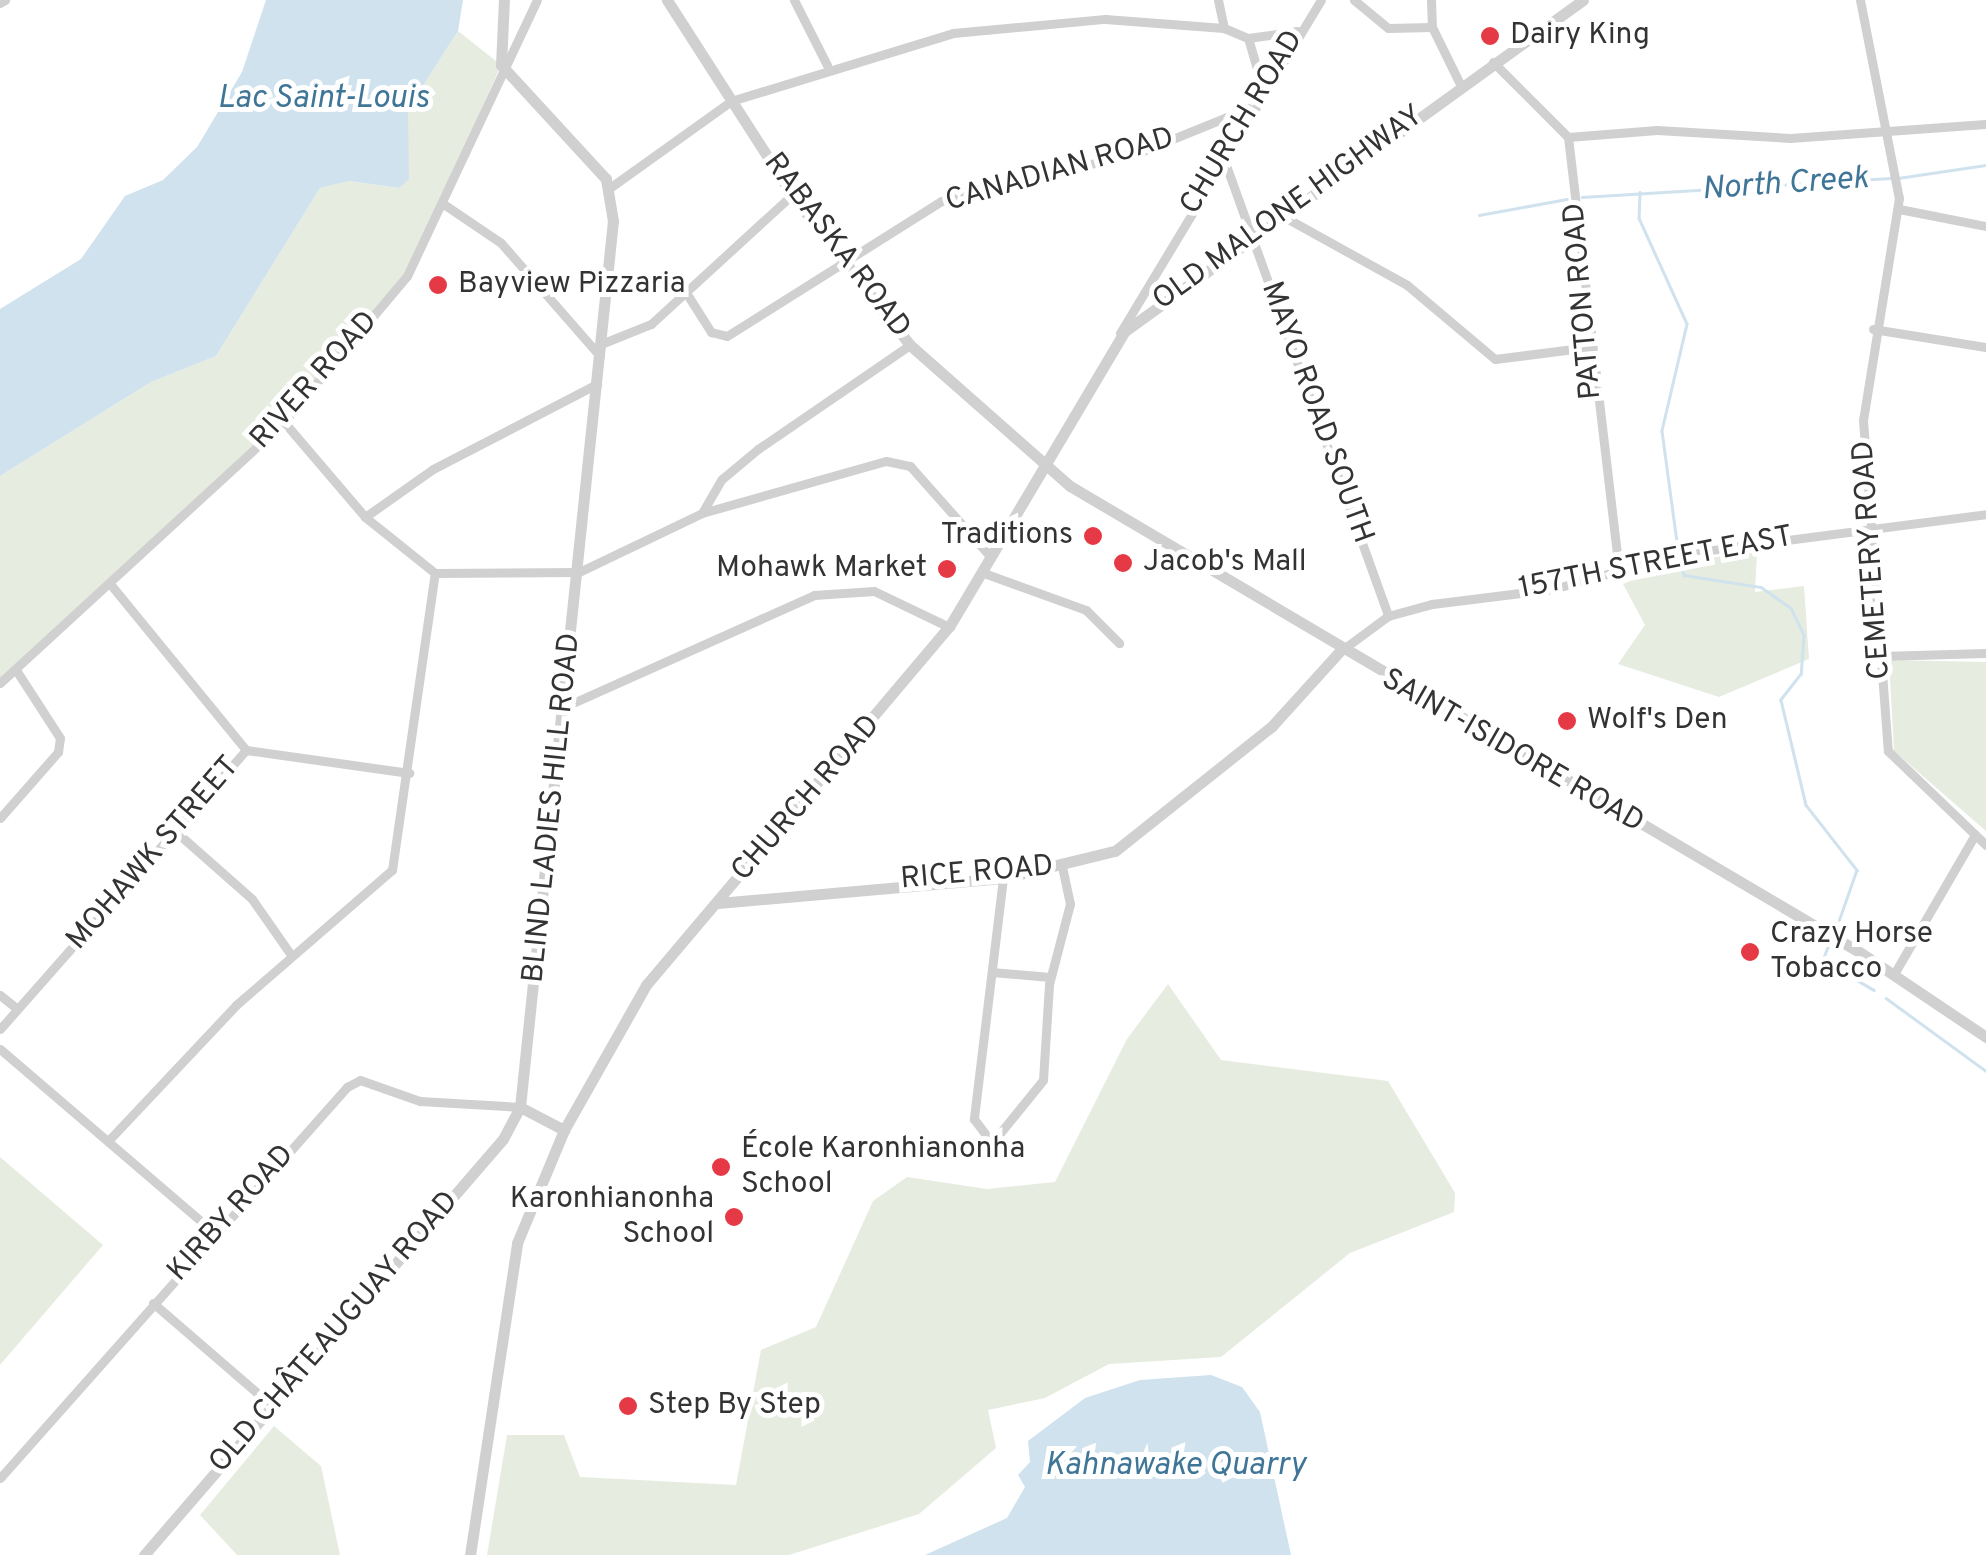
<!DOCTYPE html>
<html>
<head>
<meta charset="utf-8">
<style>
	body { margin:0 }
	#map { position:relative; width:1986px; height:1555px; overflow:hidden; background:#fff; font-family:Overpass,sans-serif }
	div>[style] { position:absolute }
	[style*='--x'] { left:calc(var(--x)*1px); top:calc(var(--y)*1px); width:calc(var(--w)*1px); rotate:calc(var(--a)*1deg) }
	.green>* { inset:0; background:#e6ecdf }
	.water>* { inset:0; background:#cfe2ee }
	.stream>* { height:2.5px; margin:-1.25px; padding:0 1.25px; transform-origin:1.25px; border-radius:1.25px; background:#cfe2ee }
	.minor>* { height:9px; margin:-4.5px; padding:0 4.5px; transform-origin:4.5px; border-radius:4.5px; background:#d0d0d0 }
	.tertiary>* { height:11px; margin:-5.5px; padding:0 5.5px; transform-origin:5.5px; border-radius:5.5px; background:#d0d0d0 }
	.dots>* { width:28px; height:28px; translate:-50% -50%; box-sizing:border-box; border:5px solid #fff; border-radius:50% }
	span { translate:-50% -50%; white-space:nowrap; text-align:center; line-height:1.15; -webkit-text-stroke:10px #fff; paint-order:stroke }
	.poi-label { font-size:30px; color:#333 }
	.left { translate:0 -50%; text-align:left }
	.right { translate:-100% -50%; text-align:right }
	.street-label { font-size:30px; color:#333 }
	.water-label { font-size:32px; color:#3f7597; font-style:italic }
</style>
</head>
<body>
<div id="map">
	<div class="green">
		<div style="clip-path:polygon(458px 31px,501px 65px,407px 276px,284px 422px,0 683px,0 476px,151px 382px,216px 356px,320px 188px,348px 181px,399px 188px,408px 179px,408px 109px)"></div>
		<div style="clip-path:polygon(1757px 552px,1755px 592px,1804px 586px,1809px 659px,1719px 697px,1618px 664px,1645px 625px,1623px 584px,1676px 562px)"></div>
		<div style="clip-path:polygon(1889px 660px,1986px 662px,1986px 831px,1894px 751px)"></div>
		<div style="clip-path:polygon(1168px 984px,1221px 1060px,1388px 1081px,1455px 1193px,1454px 1212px,1350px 1253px,1221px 1357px,1109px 1364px,1045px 1398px,988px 1410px,996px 1448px,919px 1514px,789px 1555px,487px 1555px,507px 1435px,564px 1435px,580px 1477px,736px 1485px,761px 1350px,816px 1327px,873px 1201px,907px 1177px,987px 1189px,1055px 1182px,1127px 1039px)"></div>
		<div style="clip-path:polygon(0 1157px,103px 1245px,0 1365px)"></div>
		<div style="clip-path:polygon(274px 1426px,321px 1466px,340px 1555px,237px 1555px,200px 1515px)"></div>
	</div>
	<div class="water">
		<div style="clip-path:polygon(266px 0,463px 0,458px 31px,408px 109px,409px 179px,399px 188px,349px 181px,320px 188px,216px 356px,151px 382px,0 476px,0 309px,81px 259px,125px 196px,163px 180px,197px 147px,242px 72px)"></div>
		<div style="clip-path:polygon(1211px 1375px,1242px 1387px,1260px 1412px,1291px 1555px,925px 1555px,1007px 1518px,1025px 1487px,1018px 1475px,1030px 1462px,1028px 1441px,1085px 1398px,1140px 1380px)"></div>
	</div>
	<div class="stream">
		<div style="--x:1898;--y:178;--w:89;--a:-8.4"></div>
		<div style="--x:1640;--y:192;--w:26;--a:92"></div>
		<div style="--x:1639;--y:218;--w:116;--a:65.6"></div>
		<div style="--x:1687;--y:324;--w:110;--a:103.2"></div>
		<div style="--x:1662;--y:431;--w:119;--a:82.3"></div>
		<div style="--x:1582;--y:197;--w:309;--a:-3.5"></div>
		<div style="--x:1479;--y:215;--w:89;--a:-10.3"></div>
		<div style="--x:1679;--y:557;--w:19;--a:74"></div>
		<div style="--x:1684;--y:575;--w:78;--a:8.9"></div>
		<div style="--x:1761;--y:587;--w:37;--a:35"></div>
		<div style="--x:1791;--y:608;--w:30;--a:64"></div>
		<div style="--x:1804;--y:635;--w:39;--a:94"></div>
		<div style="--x:1801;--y:674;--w:33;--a:128"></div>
		<div style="--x:1781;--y:700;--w:108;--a:76.6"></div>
		<div style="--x:1806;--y:805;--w:83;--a:51.9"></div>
		<div style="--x:1857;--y:870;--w:64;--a:109.3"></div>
		<div style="--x:1830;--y:942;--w:19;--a:111"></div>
		<div style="--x:1823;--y:960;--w:59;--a:30.5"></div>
		<div style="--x:1886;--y:998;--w:124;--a:36.1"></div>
	</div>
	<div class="minor">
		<div style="--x:794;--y:0;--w:73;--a:63.1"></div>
		<div style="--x:1218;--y:0;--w:29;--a:78"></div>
		<div style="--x:1354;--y:0;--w:44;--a:39.5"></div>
		<div style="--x:1388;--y:28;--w:44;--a:-1.3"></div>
		<div style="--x:1431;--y:0;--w:27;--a:88"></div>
		<div style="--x:1432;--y:27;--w:64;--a:63.8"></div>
		<div style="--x:1860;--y:0;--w:202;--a:78.9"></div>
		<div style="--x:1899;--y:198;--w:225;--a:99.2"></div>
		<div style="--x:1863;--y:420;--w:332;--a:85.7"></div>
		<div style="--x:1888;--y:751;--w:136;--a:43.8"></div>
		<div style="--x:0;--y:3;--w:6;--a:-31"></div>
		<div style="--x:1248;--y:38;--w:50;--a:-8"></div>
		<div style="--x:1493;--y:62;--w:106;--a:45"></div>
		<div style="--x:1568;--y:137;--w:435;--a:83.3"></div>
		<div style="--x:1568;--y:137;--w:89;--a:-4.5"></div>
		<div style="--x:1657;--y:130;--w:133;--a:3.4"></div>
		<div style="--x:1790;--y:138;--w:196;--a:-4.1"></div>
		<div style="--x:1222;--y:154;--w:491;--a:70.2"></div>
		<div style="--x:611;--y:187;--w:148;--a:-35.6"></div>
		<div style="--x:731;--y:101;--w:232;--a:-17"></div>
		<div style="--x:953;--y:33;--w:153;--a:-5.3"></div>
		<div style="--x:1105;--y:19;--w:119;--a:4.3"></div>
		<div style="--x:1224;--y:28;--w:26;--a:23"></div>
		<div style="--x:1248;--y:38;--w:50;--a:73.7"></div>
		<div style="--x:442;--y:203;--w:71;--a:34.1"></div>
		<div style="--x:501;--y:243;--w:150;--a:48.8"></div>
		<div style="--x:1899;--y:209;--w:89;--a:11.1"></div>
		<div style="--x:1279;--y:214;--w:146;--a:29"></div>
		<div style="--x:1407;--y:285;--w:115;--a:40.1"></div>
		<div style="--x:1495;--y:359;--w:95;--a:-7.3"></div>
		<div style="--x:685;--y:291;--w:49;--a:57.6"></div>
		<div style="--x:711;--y:332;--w:16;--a:14"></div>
		<div style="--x:727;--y:336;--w:253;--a:-32.2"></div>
		<div style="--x:941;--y:201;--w:208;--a:-13.9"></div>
		<div style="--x:1143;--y:151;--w:114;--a:-22.1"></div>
		<div style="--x:1873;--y:329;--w:114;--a:9.1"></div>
		<div style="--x:1120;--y:333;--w:389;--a:-58.9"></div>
		<div style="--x:601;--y:344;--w:54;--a:-21.8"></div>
		<div style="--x:651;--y:324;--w:191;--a:-42.5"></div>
		<div style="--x:284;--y:422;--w:125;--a:49.5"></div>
		<div style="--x:365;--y:517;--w:90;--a:38.7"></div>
		<div style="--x:435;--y:573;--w:144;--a:-0.4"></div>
		<div style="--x:579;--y:572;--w:136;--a:-25.6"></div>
		<div style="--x:702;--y:513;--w:191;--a:-15.8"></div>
		<div style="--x:886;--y:461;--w:25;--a:12"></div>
		<div style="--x:910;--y:466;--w:119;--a:48.4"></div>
		<div style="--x:702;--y:513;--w:39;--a:-60"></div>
		<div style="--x:722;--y:479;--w:47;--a:-39.8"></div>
		<div style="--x:758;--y:449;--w:184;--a:-34.4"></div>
		<div style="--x:365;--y:517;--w:83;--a:-35.2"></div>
		<div style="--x:433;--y:469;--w:185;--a:-27.4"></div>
		<div style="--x:981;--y:572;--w:112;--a:19.9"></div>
		<div style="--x:1086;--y:610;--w:47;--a:45"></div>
		<div style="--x:1342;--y:650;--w:57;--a:-36.5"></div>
		<div style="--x:1388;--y:616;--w:46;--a:-15.3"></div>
		<div style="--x:1432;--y:604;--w:122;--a:-7.1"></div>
		<div style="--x:1553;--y:589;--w:131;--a:-15.5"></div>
		<div style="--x:1679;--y:554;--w:310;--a:-7.4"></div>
		<div style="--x:1880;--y:656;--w:106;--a:-1.6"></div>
		<div style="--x:0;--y:683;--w:386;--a:-42.6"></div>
		<div style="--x:284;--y:422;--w:191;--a:-49.9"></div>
		<div style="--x:407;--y:276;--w:305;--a:-64.8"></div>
		<div style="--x:564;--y:707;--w:274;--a:-24.1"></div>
		<div style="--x:814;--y:595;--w:60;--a:-3.8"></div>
		<div style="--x:874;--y:591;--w:83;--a:25.6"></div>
		<div style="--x:246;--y:750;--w:165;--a:8"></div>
		<div style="--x:0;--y:818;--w:88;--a:-48.7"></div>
		<div style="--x:58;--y:752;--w:14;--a:-82"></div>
		<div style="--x:60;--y:738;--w:81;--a:-122.9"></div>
		<div style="--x:175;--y:831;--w:103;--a:41.4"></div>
		<div style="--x:252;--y:899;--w:68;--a:55.1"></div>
		<div style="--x:1003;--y:878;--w:243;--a:96.9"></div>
		<div style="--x:974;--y:1119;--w:30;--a:53"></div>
		<div style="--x:992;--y:1143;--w:81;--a:-51"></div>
		<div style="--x:1043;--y:1080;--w:96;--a:-86.4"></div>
		<div style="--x:1049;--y:984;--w:83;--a:-75.3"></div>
		<div style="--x:1070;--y:904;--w:38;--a:-102"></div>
		<div style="--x:992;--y:972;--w:58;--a:4.9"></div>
		<div style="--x:1894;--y:974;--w:161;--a:-59.8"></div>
		<div style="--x:0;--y:995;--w:22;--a:39"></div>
		<div style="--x:0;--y:1029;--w:372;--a:-48.6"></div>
		<div style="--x:246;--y:750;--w:213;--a:-129.3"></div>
		<div style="--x:0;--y:1049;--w:283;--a:40.6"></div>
		<div style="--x:108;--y:1141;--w:187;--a:-46.7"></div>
		<div style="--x:236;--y:1005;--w:206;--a:-40.9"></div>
		<div style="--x:392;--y:870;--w:300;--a:-81.8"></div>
		<div style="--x:153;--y:1303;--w:155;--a:40.8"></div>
		<div style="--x:0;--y:1478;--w:523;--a:-48.41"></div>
		<div style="--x:347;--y:1087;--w:15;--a:-28"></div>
		<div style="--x:360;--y:1080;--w:64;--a:19.3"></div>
		<div style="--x:420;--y:1101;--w:100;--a:3.4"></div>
	</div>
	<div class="tertiary">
		<div style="--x:667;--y:0;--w:232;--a:57.3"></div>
		<div style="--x:792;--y:195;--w:191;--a:51.8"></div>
		<div style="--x:910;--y:345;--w:213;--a:41.4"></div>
		<div style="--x:1070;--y:486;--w:919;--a:30.56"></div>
		<div style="--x:1861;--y:953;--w:151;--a:33.9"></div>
		<div style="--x:718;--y:903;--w:286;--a:-5"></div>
		<div style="--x:1003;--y:878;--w:115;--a:-13.6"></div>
		<div style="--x:1115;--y:851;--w:201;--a:-38.5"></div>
		<div style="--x:1272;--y:726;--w:101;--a:-47.8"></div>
		<div style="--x:520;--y:1107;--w:50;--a:27.6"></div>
		<div style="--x:144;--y:1555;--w:549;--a:-49.21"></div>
		<div style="--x:503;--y:1139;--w:36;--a:-62"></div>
		<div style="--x:520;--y:1107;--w:891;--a:-84.01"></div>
		<div style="--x:613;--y:221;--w:43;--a:-99.5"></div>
		<div style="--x:606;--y:179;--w:155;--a:-132.6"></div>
		<div style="--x:501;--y:65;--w:65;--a:-87.4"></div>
		<div style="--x:470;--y:1555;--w:316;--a:-81.4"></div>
		<div style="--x:517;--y:1243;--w:122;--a:-67.4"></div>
		<div style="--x:564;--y:1130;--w:167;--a:-60.5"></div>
		<div style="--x:646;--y:985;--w:469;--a:-49.8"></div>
		<div style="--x:949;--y:627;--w:344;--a:-59.3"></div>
		<div style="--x:1125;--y:331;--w:565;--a:-35.86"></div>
	</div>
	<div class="dots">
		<div style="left:1490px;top:36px;background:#e63946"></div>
		<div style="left:438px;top:285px;background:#e63946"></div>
		<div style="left:1093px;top:536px;background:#e63946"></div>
		<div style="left:1123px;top:563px;background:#e63946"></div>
		<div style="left:947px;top:569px;background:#e63946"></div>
		<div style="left:1567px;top:721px;background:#e63946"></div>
		<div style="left:1750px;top:952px;background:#e63946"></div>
		<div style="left:721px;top:1167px;background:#e63946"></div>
		<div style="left:734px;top:1217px;background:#e63946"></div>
		<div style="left:628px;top:1406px;background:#e63946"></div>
	</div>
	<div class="poi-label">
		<span class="left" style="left:1510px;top:36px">Dairy King</span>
		<span class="left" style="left:458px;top:285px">Bayview Pizzaria</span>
		<span class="right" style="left:1073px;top:536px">Traditions</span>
		<span class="left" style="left:1143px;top:563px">Jacob's Mall</span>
		<span class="right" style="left:927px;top:569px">Mohawk Market</span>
		<span class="left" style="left:1587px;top:721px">Wolf's Den</span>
		<span class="left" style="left:1770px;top:952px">Crazy Horse<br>Tobacco</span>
		<span class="left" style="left:741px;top:1167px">École Karonhianonha<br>School</span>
		<span class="right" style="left:714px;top:1217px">Karonhianonha<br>School</span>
		<span class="left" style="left:648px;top:1406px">Step By Step</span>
	</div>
	<div class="street-label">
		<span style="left:1243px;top:123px;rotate:-59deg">CHURCH ROAD</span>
		<span style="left:1060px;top:171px;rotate:-16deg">CANADIAN ROAD</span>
		<span style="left:1289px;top:209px;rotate:-36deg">OLD MALONE HIGHWAY</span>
		<span style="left:836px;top:246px;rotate:53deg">RABASKA ROAD</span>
		<span style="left:1584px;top:301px;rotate:-95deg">PATTON ROAD</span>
		<span style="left:315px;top:381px;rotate:-48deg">RIVER ROAD</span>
		<span style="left:1316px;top:413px;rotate:70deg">MAYO ROAD SOUTH</span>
		<span style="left:1873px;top:560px;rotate:-94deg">CEMETERY ROAD</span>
		<span style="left:1656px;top:564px;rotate:-11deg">157TH STREET EAST</span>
		<span style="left:1512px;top:752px;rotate:30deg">SAINT-ISIDORE ROAD</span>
		<span style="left:807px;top:799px;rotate:-49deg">CHURCH ROAD</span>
		<span style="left:553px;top:808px;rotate:-84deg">BLIND LADIES HILL ROAD</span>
		<span style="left:154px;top:854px;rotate:-49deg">MOHAWK STREET</span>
		<span style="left:977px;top:874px;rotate:-5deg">RICE ROAD</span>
		<span style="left:232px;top:1214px;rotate:-48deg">KIRBY ROAD</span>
		<span style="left:335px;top:1333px;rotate:-49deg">OLD CHÂTEAUGUAY ROAD</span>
	</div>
	<div class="water-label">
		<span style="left:323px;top:99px">Lac Saint-Louis</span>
		<span style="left:1785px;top:185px;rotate:-4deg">North Creek</span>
		<span style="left:1175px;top:1466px">Kahnawake Quarry</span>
	</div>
</div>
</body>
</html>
